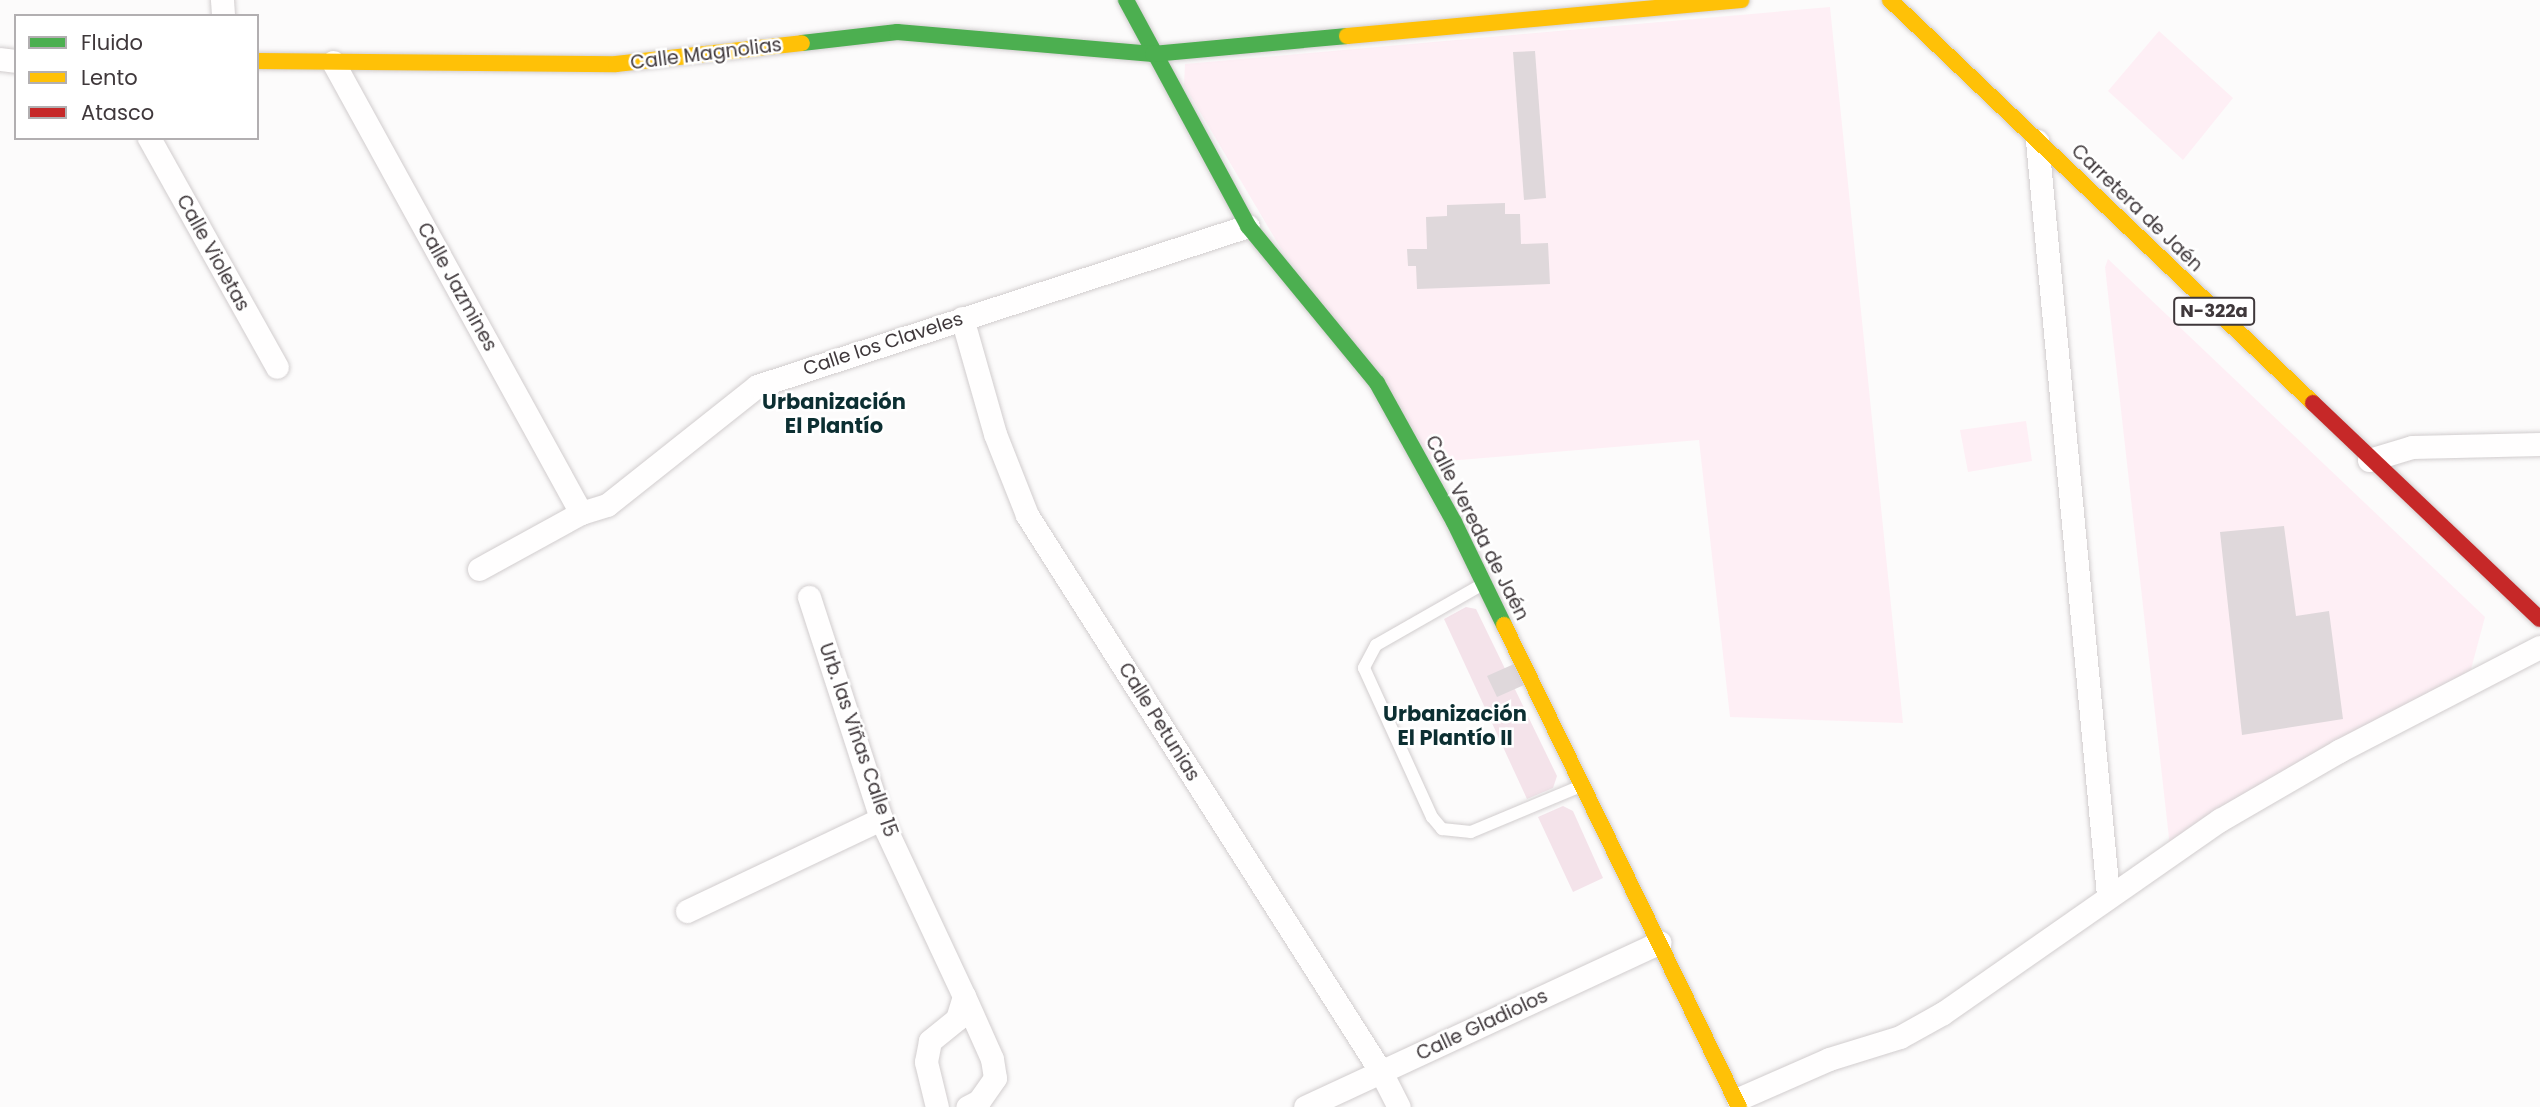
<!DOCTYPE html>
<html>
<head>
<meta charset="utf-8">
<style>
	body { margin:0 }
	#map { position:relative; width:2540px; height:1107px; overflow:hidden; background:#fcfbfb; font-family:Poppins,sans-serif }
	div>[style] { position:absolute }
	[style*='--x'] { left:calc(var(--x)*1px); top:calc(var(--y)*1px); width:calc(var(--w)*1px); rotate:calc(var(--a)*1deg) }
	.built>* { inset:0; background:#feeff5 }
	.green>* { inset:0; background:#f4e3ea }
	.building>* { inset:0; background:#dfd8db }
	.roads { filter:drop-shadow(0 0 2px #d1cdce) drop-shadow(0 0 2px #d1cdce) }
	.lane>* { height:12px; margin:-6px; padding:0 6px; transform-origin:6px; border-radius:6px; background:#fffefe }
	.street>* { height:23px; margin:-11.5px; padding:0 11.5px; transform-origin:11.5px; border-radius:11.5px; background:#fffefe }
	.fast>* { height:16px; margin:-8px; padding:0 8px; transform-origin:8px; border-radius:8px; background:#4caf50 }
	.slow>* { height:16px; margin:-8px; padding:0 8px; transform-origin:8px; border-radius:8px; background:#ffc107 }
	.jam>* { height:16px; margin:-8px; padding:0 8px; transform-origin:8px; border-radius:8px; background:#c62828 }
	span { translate:-50% -50%; white-space:nowrap; text-align:center; line-height:1.15; -webkit-text-stroke:5px #fff; paint-order:stroke }
	.shield-label span { padding:2px 5px; background:#fff; border:2px solid; border-radius:5px; -webkit-text-stroke-width:0 }
	.shield-label { font-size:18px; color:#3f383b; font-weight:700 }
	.street-label { font-size:19px; color:#3f383b }
	.neighbourhood-label { font-size:21px; color:#0c2f32; font-weight:700 }
	.legend { position:absolute; left:14px; top:14px; width:245px; height:126px; box-sizing:border-box; background:#fff; border:2px solid #b2afb1; margin:0; padding:9px 12px; list-style:none; font-size:21px; color:#3f383b }
	.legend li { display:flex; align-items:center; gap:14px; height:35px }
	.legend b { width:35px; border:2px solid #b2afb1 }
</style>
</head>
<body>
<div id="map">
	<div class="built">
		<div style="clip-path:polygon(1830px 7px,1903px 723px,1730px 717px,1699px 440px,1435px 462px,1280px 247px,1184px 85px,1185px 64px)"></div>
		<div style="clip-path:polygon(2159px 31px,2233px 98px,2183px 160px,2108px 91px)"></div>
		<div style="clip-path:polygon(2108px 259px,2485px 617px,2470px 673px,2170px 847px,2105px 267px)"></div>
		<div style="clip-path:polygon(2026px 421px,2032px 461px,1968px 472px,1960px 430px)"></div>
	</div>
	<div class="green">
		<div style="clip-path:polygon(1466px 607px,1476px 609px,1557px 776px,1553px 788px,1527px 799px,1444px 619px)"></div>
		<div style="clip-path:polygon(1563px 806px,1573px 811px,1603px 878px,1573px 892px,1538px 817px)"></div>
	</div>
	<div class="building">
		<div style="clip-path:polygon(1535px 51px,1546px 198px,1524px 200px,1513px 52px)"></div>
		<div style="clip-path:polygon(1505px 203px,1505px 214px,1520px 214px,1521px 244px,1548px 243px,1550px 284px,1417px 289px,1416px 266px,1408px 266px,1407px 249px,1427px 249px,1426px 217px,1447px 216px,1447px 205px)"></div>
		<div style="clip-path:polygon(2284px 526px,2296px 616px,2329px 611px,2343px 719px,2242px 735px,2220px 532px)"></div>
		<div style="clip-path:polygon(1514px 664px,1524px 685px,1497px 697px,1487px 676px)"></div>
	</div>
	<div class="roads">
		<div class="lane">
			<div style="--x:1483;--y:584;--w:123;--a:150.3"></div>
			<div style="--x:1376;--y:645;--w:26;--a:118"></div>
			<div style="--x:1364;--y:668;--w:164;--a:65.5"></div>
			<div style="--x:1432;--y:817;--w:16;--a:50"></div>
			<div style="--x:1442;--y:829;--w:29;--a:6"></div>
			<div style="--x:1471;--y:832;--w:119;--a:-22.7"></div>
		</div>
		<div class="street">
			<div style="--x:222;--y:0;--w:16;--a:86"></div>
			<div style="--x:0;--y:59;--w:16;--a:7"></div>
			<div style="--x:333;--y:62;--w:515;--a:61.19"></div>
			<div style="--x:149;--y:138;--w:262;--a:60.8"></div>
			<div style="--x:2037;--y:141;--w:757;--a:84.62"></div>
			<div style="--x:962;--y:318;--w:121;--a:74.1"></div>
			<div style="--x:995;--y:434;--w:87;--a:68.4"></div>
			<div style="--x:1027;--y:515;--w:660;--a:57.56"></div>
			<div style="--x:1381;--y:1072;--w:39;--a:63"></div>
			<div style="--x:2369;--y:460;--w:45;--a:-16.8"></div>
			<div style="--x:2412;--y:447;--w:128;--a:-1.3"></div>
			<div style="--x:479;--y:569;--w:116;--a:-28.8"></div>
			<div style="--x:581;--y:513;--w:27;--a:-17"></div>
			<div style="--x:607;--y:505;--w:191;--a:-38.4"></div>
			<div style="--x:757;--y:386;--w:516;--a:-18.05"></div>
			<div style="--x:809;--y:597;--w:233;--a:72"></div>
			<div style="--x:881;--y:819;--w:195;--a:64.9"></div>
			<div style="--x:964;--y:996;--w:24;--a:107"></div>
			<div style="--x:957;--y:1019;--w:35;--a:141"></div>
			<div style="--x:930;--y:1041;--w:21;--a:101"></div>
			<div style="--x:926;--y:1062;--w:46;--a:76.3"></div>
			<div style="--x:687;--y:911;--w:215;--a:-25.4"></div>
			<div style="--x:964;--y:996;--w:69;--a:66"></div>
			<div style="--x:992;--y:1059;--w:19;--a:81"></div>
			<div style="--x:995;--y:1078;--w:28;--a:125"></div>
			<div style="--x:979;--y:1101;--w:13;--a:153"></div>
			<div style="--x:1738;--y:1099;--w:99;--a:-23.7"></div>
			<div style="--x:1829;--y:1059;--w:74;--a:-17.2"></div>
			<div style="--x:1900;--y:1037;--w:49;--a:-29.2"></div>
			<div style="--x:1943;--y:1013;--w:338;--a:-34.9"></div>
			<div style="--x:2220;--y:820;--w:138;--a:-30.1"></div>
			<div style="--x:2339;--y:751;--w:226;--a:-27.4"></div>
			<div style="--x:1305;--y:1107;--w:391;--a:-24.9"></div>
		</div>
		<div class="fast">
			<div style="--x:1126;--y:0;--w:257;--a:61.6"></div>
			<div style="--x:1248;--y:226;--w:203;--a:50.6"></div>
			<div style="--x:1377;--y:383;--w:159;--a:61"></div>
			<div style="--x:1454;--y:522;--w:114;--a:64.1"></div>
			<div style="--x:802;--y:43;--w:96;--a:-6.6"></div>
			<div style="--x:897;--y:32;--w:257;--a:4.9"></div>
			<div style="--x:1153;--y:54;--w:195;--a:-5.3"></div>
		</div>
		<div class="slow">
			<div style="--x:1890;--y:0;--w:584;--a:43.61"></div>
			<div style="--x:1347;--y:36;--w:396;--a:-5.2"></div>
			<div style="--x:257;--y:61;--w:359;--a:0.5"></div>
			<div style="--x:616;--y:64;--w:187;--a:-6.4"></div>
			<div style="--x:1504;--y:625;--w:536;--a:64.01"></div>
		</div>
		<div class="jam">
			<div style="--x:2313;--y:403;--w:313;--a:43.6"></div>
		</div>
	</div>
	<div class="shield-label">
		<span style="left:2214px;top:311px">N-322a</span>
	</div>
	<div class="street-label">
		<span style="left:706px;top:54px;rotate:-7deg">Calle Magnolias</span>
		<span style="left:2137px;top:208px;rotate:44deg">Carretera de Jaén</span>
		<span style="left:213px;top:253px;rotate:61deg">Calle Violetas</span>
		<span style="left:457px;top:287px;rotate:61deg">Calle Jazmines</span>
		<span style="left:883px;top:344px;rotate:-18deg">Calle los Claveles</span>
		<span style="left:1477px;top:528px;rotate:63deg">Calle Vereda de Jaén</span>
		<span style="left:1159px;top:722px;rotate:58deg">Calle Petunias</span>
		<span style="left:858px;top:740px;rotate:71deg">Urb. las Viñas Calle 15</span>
		<span style="left:1482px;top:1025px;rotate:-25deg">Calle Gladiolos</span>
	</div>
	<div class="neighbourhood-label">
		<span style="left:834px;top:414px">Urbanización<br>El Plantío</span>
		<span style="left:1455px;top:726px">Urbanización<br>El Plantío II</span>
	</div>
	<ul class="legend">
	<li><b style="height:9px;background:#4caf50"></b>Fluido</li>
	<li><b style="height:9px;background:#ffc107"></b>Lento</li>
	<li><b style="height:9px;background:#c62828"></b>Atasco</li>
	</ul>
</div>
</body>
</html>
